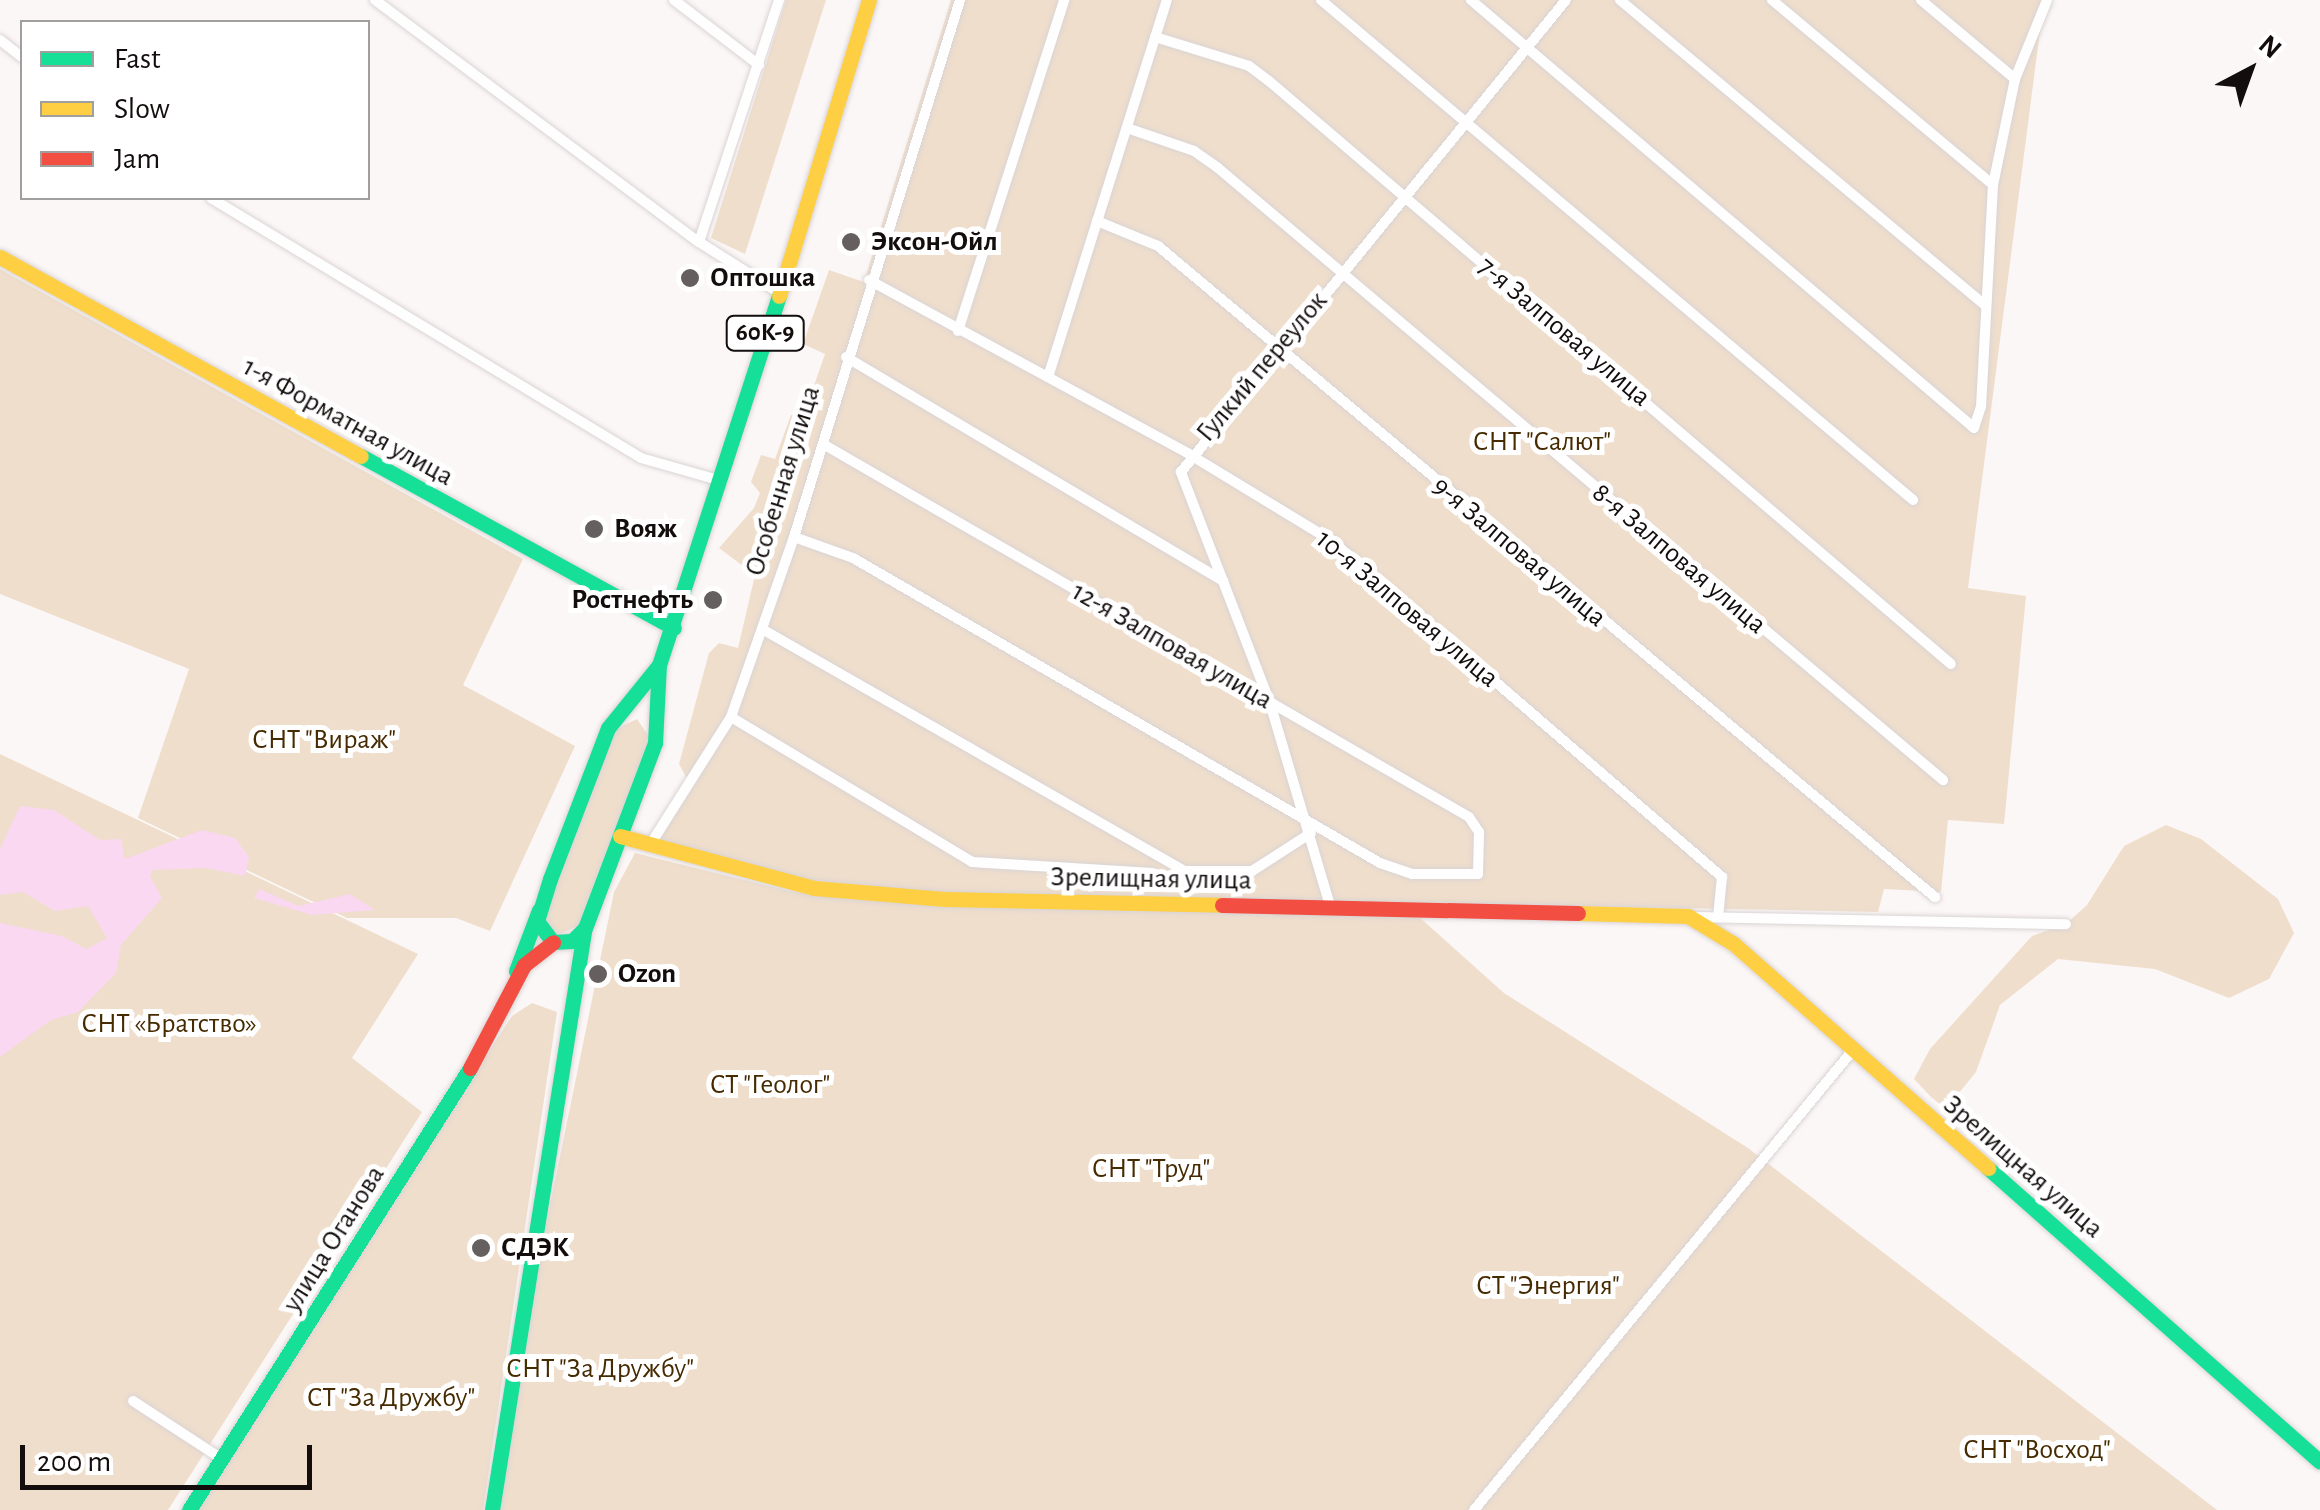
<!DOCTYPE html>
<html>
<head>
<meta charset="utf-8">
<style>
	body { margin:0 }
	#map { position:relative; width:2320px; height:1510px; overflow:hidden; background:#fcf7f7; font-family:"Alegreya Sans",sans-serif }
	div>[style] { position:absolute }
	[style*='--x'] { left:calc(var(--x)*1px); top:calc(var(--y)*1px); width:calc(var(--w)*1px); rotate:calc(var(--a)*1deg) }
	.green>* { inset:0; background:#efdecc }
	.water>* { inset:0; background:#fad8f1 }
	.roads { filter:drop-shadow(0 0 2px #dad4d4) drop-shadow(0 0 2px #dad4d4) }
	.street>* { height:10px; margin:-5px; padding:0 5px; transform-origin:5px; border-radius:5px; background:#fffefe }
	.fast>* { height:15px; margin:-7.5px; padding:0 7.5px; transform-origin:7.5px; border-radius:7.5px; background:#16e098 }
	.slow>* { height:15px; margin:-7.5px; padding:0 7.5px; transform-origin:7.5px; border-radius:7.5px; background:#ffcf43 }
	.jam>* { height:15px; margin:-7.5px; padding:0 7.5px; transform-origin:7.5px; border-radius:7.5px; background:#f24e42 }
	.dots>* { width:28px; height:28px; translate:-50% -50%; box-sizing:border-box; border:5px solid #fff; border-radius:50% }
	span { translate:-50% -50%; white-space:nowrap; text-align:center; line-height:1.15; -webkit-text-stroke:10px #fff; paint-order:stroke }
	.shield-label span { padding:2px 8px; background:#fff; border:2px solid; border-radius:8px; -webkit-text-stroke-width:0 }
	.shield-label { font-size:25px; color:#130d0d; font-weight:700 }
	.poi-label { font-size:28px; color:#130d0d; font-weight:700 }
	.left { translate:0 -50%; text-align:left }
	.right { translate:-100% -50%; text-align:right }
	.street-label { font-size:28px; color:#130d0d }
	.park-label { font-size:28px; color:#462a00 }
	.legend { position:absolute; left:20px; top:20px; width:350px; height:180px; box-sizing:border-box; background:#fff; border:2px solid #a19e9e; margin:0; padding:12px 18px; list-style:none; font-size:30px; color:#130d0d }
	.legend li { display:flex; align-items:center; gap:20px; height:50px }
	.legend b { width:50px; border:2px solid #a19e9e }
	.north { position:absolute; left:2200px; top:20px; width:100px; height:100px; -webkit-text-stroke:8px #fff; paint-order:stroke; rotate:41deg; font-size:28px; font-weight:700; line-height:40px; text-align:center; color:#130d0d }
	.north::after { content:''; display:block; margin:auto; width:35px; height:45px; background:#130d0d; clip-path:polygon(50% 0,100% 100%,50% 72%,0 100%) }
	.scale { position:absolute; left:20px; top:1445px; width:292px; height:45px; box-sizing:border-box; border:5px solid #130d0d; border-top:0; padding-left:12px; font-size:30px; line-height:35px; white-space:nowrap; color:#130d0d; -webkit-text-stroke:8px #fff; paint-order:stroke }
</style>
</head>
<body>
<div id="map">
	<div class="green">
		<div style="clip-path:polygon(786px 0,826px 0,745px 254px,711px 238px)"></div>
		<div style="clip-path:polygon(951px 0,2044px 0,1968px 588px,2026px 596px,2004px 824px,1948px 820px,1941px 892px,1884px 889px,1878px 912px,968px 894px,800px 883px,650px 840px,695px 768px,686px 777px,679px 764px,709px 653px,719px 643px,738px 648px,755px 575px,719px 548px,754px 508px,760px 493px,751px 482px,761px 455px,775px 459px,791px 415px,804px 414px,825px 354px,803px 344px,829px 270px,864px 282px)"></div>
		<div style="clip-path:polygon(0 269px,523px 559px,463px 685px,575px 746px,490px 931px,456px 918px,347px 918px,138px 818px,189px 669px,0 594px)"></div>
		<div style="clip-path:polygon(637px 719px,650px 738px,578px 926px,555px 936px,544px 915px,614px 730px)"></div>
		<div style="clip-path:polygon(0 754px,418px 954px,352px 1058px,422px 1112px,168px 1510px,0 1510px)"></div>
		<div style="clip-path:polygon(2166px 825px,2201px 839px,2278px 899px,2294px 933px,2269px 979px,2229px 998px,2155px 969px,2058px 959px,2000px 1005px,1976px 1072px,1946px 1109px,1931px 1097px,1914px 1079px,1930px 1049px,2032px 936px,2066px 924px,2087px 905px,2124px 846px)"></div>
		<div style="clip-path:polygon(635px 853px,794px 892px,855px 900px,1418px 916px,1504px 993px,1748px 1148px,2217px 1510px,498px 1510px,536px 1274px,614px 892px)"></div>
		<div style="clip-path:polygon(532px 1003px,557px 1012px,483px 1510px,191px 1510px,512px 1016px)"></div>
	</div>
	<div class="water">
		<div style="clip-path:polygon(20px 806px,54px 810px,100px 840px,121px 839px,125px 859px,202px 830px,235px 838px,249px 857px,245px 876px,206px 868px,153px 870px,150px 876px,162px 898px,121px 945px,116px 973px,78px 1012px,51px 1020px,0 1057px,0 923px,62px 936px,86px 949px,107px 938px,88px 906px,55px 911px,23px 892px,0 895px,0 849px)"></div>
		<div style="clip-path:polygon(259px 889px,299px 906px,350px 894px,375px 910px,312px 915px,254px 898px)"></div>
	</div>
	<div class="roads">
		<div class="street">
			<div style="--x:375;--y:0;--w:404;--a:36.8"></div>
			<div style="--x:674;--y:0;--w:107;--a:37.4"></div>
			<div style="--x:1321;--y:0;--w:775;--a:40.18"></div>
			<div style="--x:1471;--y:0;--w:660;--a:40.39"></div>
			<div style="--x:1974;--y:428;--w:22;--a:-72"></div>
			<div style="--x:1981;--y:407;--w:222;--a:-86.9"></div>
			<div style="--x:1993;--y:185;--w:108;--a:-78.3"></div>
			<div style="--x:2015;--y:79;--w:85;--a:-67.9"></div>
			<div style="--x:1620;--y:0;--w:477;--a:39.9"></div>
			<div style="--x:1772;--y:0;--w:288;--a:39.9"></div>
			<div style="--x:1921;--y:0;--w:123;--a:40"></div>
			<div style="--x:1155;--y:37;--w:98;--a:17.1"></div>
			<div style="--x:1249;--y:66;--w:25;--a:37"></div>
			<div style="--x:1269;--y:81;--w:897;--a:40.53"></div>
			<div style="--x:0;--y:40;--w:28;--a:38"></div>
			<div style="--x:1127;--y:128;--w:71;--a:18.9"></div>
			<div style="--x:1194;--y:151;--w:29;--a:35"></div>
			<div style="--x:1218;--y:168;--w:949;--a:40.17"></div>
			<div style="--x:211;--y:198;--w:502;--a:31.16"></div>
			<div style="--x:641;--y:458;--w:84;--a:15.9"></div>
			<div style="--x:1097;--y:221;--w:66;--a:22.3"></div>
			<div style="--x:1158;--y:246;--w:1014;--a:39.96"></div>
			<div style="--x:869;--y:280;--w:364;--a:28.5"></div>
			<div style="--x:1189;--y:454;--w:167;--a:31.3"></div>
			<div style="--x:1332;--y:541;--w:515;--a:40.75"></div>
			<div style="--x:1722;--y:877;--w:40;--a:95.7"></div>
			<div style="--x:778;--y:292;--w:93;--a:-147.7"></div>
			<div style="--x:699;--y:242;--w:255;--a:-71.7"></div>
			<div style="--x:958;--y:331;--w:348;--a:-72.2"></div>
			<div style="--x:846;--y:357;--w:439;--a:30.7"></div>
			<div style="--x:1048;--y:377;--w:395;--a:-72.5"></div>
			<div style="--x:794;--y:537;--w:63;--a:19.6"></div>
			<div style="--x:853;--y:558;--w:609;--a:30.06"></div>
			<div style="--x:1380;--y:863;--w:34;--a:19"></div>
			<div style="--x:1412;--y:874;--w:66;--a:0"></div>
			<div style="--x:1478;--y:874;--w:42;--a:-88.6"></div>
			<div style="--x:1479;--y:832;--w:18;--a:-124"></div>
			<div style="--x:1469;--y:817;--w:746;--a:-150"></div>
			<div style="--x:762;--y:629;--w:487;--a:29.8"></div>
			<div style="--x:1185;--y:871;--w:67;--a:0"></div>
			<div style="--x:1252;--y:871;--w:70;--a:-32.8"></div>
			<div style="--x:731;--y:717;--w:281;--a:31"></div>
			<div style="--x:972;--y:862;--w:181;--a:3.5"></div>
			<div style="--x:650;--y:845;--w:151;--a:-57.7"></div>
			<div style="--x:731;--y:717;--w:191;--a:-70.7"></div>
			<div style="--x:794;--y:537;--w:562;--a:-72.82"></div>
			<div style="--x:1331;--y:909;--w:215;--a:-106.5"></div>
			<div style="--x:1270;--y:703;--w:248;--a:-111.1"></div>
			<div style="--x:1181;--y:472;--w:609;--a:-50.8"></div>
			<div style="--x:1694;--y:917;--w:372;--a:1.1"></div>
			<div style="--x:133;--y:1401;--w:106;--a:33.1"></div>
			<div style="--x:1474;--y:1510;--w:596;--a:-50.51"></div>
		</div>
		<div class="fast">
			<div style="--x:361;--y:456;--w:357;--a:28.8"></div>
			<div style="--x:659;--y:665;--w:81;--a:129"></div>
			<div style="--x:608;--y:728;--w:162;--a:111"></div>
			<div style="--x:550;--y:879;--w:44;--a:107.2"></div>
			<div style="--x:537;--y:921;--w:26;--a:53"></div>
			<div style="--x:553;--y:942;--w:19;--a:-3"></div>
			<div style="--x:572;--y:941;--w:18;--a:-45"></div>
			<div style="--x:585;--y:928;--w:198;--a:-69.3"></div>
			<div style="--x:655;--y:743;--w:78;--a:-87.1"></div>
			<div style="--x:659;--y:665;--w:388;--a:-72"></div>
			<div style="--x:516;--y:971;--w:65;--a:-69.3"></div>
			<div style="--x:1988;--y:1168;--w:443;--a:41.5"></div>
			<div style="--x:189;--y:1510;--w:524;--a:-57.55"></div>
			<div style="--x:492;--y:1510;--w:585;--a:-80.96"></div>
		</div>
		<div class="slow">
			<div style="--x:0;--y:257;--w:412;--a:28.9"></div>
			<div style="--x:779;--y:296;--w:309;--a:-73.1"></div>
			<div style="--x:620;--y:836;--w:201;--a:15"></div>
			<div style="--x:814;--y:888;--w:131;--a:4.8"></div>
			<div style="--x:945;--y:899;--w:277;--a:1.2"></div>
			<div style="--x:1578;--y:913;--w:110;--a:1.6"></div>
			<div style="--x:1688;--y:916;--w:54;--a:31.3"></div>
			<div style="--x:1734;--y:944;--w:339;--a:41.4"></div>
		</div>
		<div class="jam">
			<div style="--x:1222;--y:905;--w:356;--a:1.3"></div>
			<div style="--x:470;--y:1068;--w:116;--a:-62.3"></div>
			<div style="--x:524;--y:965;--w:37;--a:-38"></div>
		</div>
	</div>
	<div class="dots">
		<div style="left:851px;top:242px;background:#655f5f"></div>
		<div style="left:690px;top:278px;background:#655f5f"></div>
		<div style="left:594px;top:529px;background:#655f5f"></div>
		<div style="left:713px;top:600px;background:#655f5f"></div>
		<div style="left:598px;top:974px;background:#655f5f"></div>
		<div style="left:481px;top:1248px;background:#655f5f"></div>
	</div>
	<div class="shield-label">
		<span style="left:765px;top:333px">60К-9</span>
	</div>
	<div class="poi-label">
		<span class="left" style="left:871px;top:242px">Эксон-Ойл</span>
		<span class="left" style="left:710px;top:278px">Оптошка</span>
		<span class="left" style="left:614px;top:529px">Вояж</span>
		<span class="right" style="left:693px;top:600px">Ростнефть</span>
		<span class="left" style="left:618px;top:974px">Ozon</span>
		<span class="left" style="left:501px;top:1248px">СДЭК</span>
	</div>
	<div class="street-label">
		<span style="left:1564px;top:332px;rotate:40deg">7-я Залповая улица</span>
		<span style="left:1262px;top:367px;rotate:-50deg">Гулкий переулок</span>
		<span style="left:348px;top:422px;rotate:29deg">1-я Форматная улица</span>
		<span style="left:783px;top:481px;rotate:-73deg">Особенная улица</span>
		<span style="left:1519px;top:552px;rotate:40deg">9-я Залповая улица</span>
		<span style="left:1679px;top:559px;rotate:40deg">8-я Залповая улица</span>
		<span style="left:1407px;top:609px;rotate:40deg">10-я Залповая улица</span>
		<span style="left:1172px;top:646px;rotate:30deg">12-я Залповая улица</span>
		<span style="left:1151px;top:879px;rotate:1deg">Зрелищная улица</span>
		<span style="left:2023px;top:1167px;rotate:41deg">Зрелищная улица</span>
		<span style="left:334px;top:1239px;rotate:-58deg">улица Оганова</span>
	</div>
	<div class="park-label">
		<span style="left:1542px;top:442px">СНТ "Салют"</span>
		<span style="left:324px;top:740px">СНТ "Вираж"</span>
		<span style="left:169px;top:1024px">СНТ «Братство»</span>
		<span style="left:770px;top:1085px">СТ "Геолог"</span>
		<span style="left:1151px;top:1169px">СНТ "Труд"</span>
		<span style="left:1548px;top:1286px">СТ "Энергия"</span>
		<span style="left:600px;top:1369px">СНТ "За Дружбу"</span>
		<span style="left:391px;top:1398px">СТ "За Дружбу"</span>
		<span style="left:2037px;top:1450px">СНТ "Восход"</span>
	</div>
	<ul class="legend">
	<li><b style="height:12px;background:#16e098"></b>Fast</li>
	<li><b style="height:12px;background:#ffcf43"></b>Slow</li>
	<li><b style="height:12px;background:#f24e42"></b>Jam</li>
	</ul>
	<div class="north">N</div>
	<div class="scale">200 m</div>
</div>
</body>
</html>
